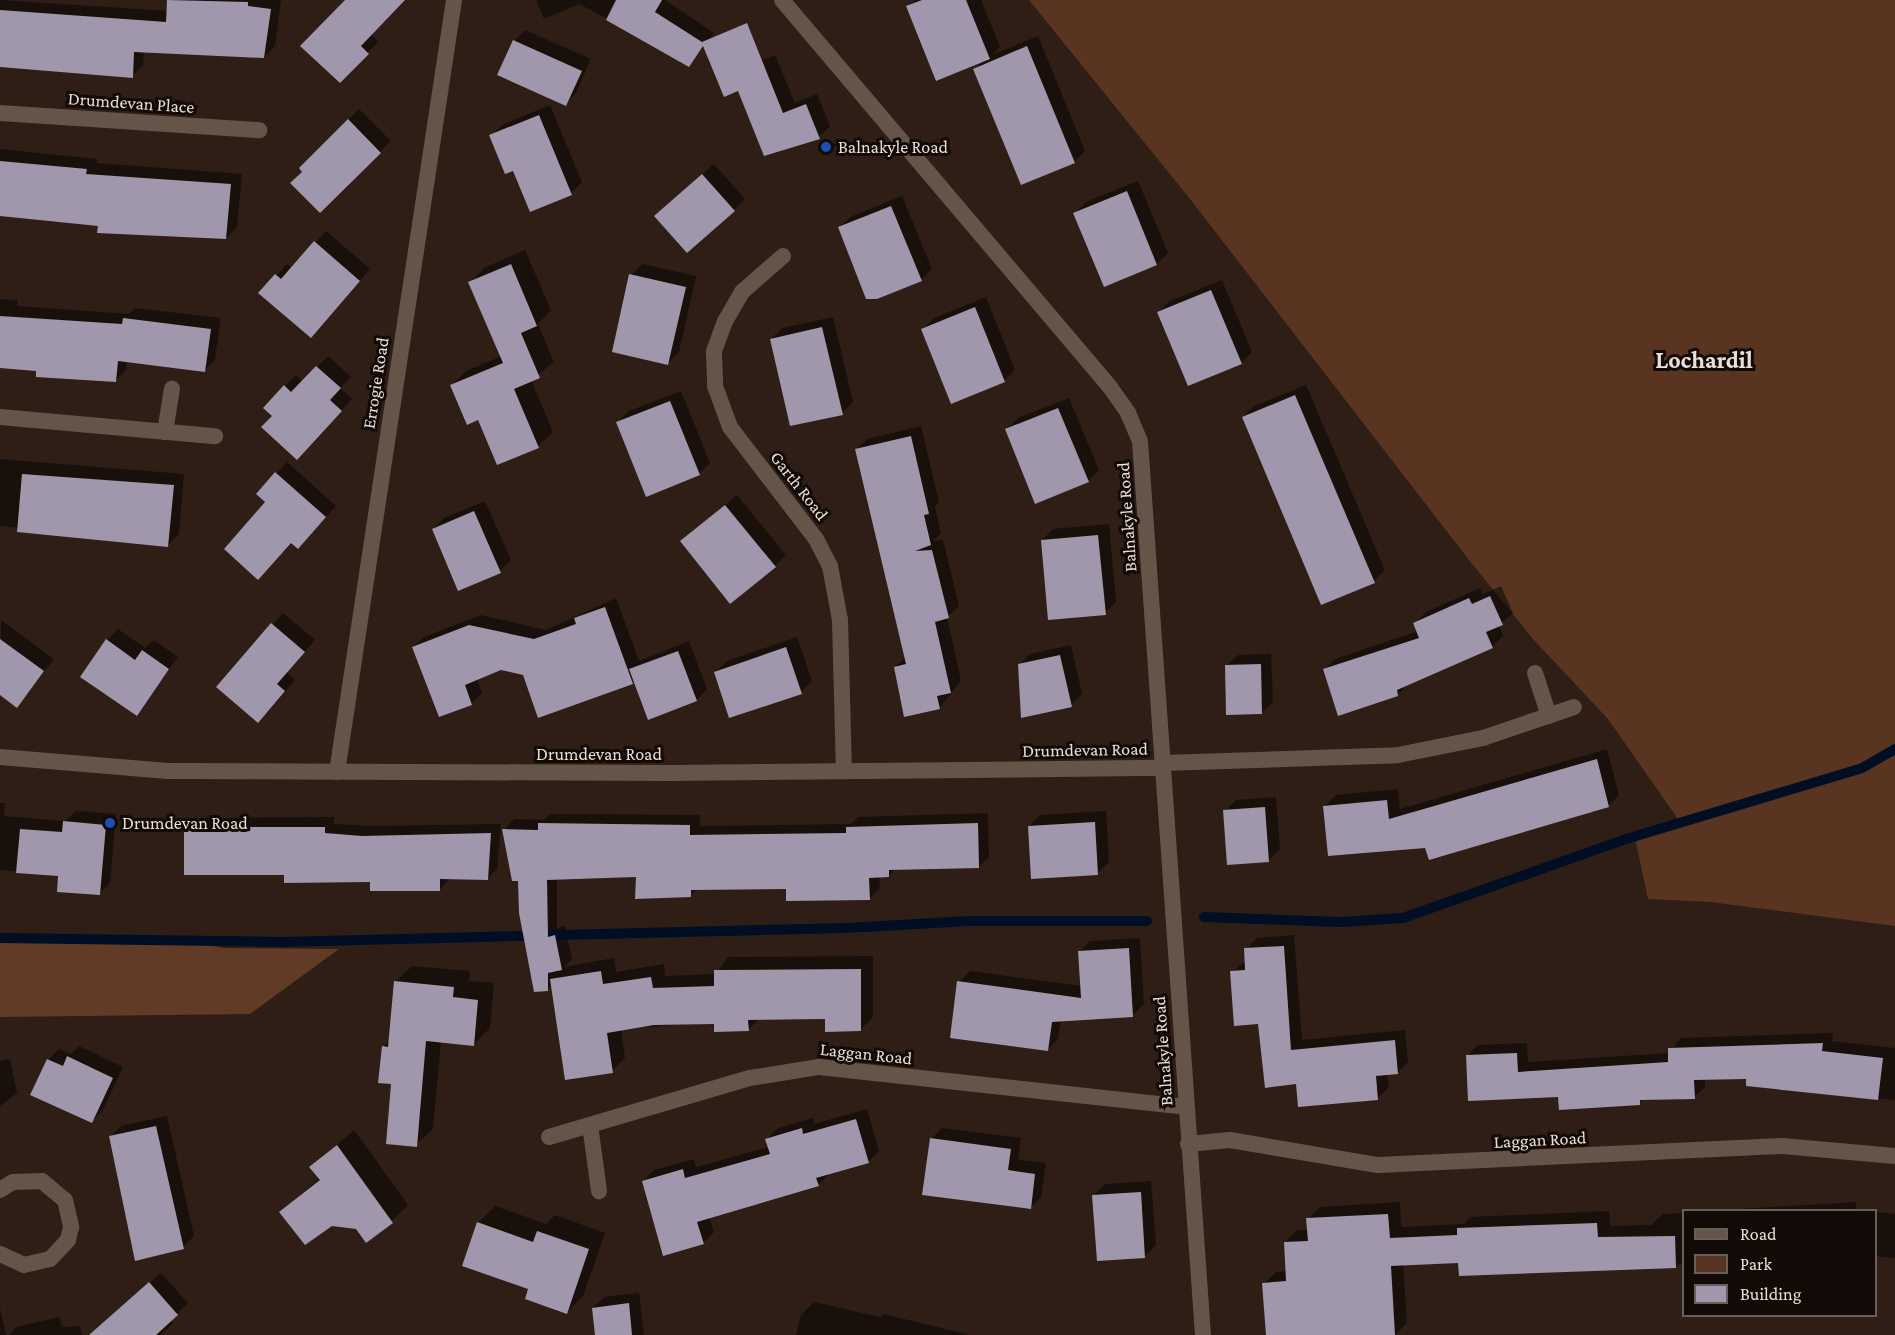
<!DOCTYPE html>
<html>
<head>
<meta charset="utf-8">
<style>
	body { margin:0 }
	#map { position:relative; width:1895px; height:1335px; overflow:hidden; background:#2f1e15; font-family:"Crimson Pro",serif }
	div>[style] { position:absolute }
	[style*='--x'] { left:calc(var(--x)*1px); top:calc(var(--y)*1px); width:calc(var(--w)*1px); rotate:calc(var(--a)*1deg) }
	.green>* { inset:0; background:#593521 }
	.forest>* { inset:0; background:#623b26 }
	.shadow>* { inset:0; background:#0007 }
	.stream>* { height:10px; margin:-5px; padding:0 5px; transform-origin:5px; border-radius:5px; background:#000e24 }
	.building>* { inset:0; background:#a097ac }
	.minor>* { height:16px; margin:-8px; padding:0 8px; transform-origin:8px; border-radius:8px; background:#655548 }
	.dots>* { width:16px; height:16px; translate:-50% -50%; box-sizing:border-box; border:3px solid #120a06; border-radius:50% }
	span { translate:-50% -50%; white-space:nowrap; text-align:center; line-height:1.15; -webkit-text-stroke:6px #120a06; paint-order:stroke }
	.street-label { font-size:18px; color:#eaded8 }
	.poi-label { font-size:18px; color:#eaded8 }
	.left { translate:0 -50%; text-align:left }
	.district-label { font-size:24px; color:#eaded8; font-weight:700 }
	.legend { position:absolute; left:1682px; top:1209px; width:195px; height:108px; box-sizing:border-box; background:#120a06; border:2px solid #685f5a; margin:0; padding:8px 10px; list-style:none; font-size:18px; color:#eaded8 }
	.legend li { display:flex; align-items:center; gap:12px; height:30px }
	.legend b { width:30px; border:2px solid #685f5a }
</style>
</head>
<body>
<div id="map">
	<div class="green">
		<div style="clip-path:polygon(1029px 0,1895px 0,1895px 926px,1710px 902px,1648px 899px,1634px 833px,1678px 819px,1608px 719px,1533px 639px,1469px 560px,1190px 199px)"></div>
	</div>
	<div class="forest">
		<div style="clip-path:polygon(0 938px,185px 940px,223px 948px,339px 949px,250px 1014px,0 1017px)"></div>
	</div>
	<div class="shadow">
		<div style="clip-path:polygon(0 0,168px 11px,169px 0,281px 0,275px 46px,264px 57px,144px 51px,143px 65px,132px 76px,0 65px)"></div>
		<div style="clip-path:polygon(347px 0,404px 0,371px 34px,378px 42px,340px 81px)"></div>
		<div style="clip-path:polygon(536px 0,665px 0,714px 33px,689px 65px,661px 46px,579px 4px,544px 19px)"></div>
		<div style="clip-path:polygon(915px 0,981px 0,1000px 47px,992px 55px,1038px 36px,1085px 151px,1074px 162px,975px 69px,984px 60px,908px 7px)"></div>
		<div style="clip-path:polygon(525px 30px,591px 59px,576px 93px,565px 104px,514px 41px)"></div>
		<div style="clip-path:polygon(775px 55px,795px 103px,817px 94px,830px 126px,819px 137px,765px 154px,745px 67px)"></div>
		<div style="clip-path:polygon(550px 105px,582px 182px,571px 193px,491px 136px,502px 125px)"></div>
		<div style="clip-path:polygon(359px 109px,391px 141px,320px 211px,301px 168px)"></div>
		<div style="clip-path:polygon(0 149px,97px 159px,97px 163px,242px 174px,237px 227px,226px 238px,0 215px)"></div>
		<div style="clip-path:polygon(714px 164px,745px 199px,734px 210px,667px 205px)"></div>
		<div style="clip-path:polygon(1138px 181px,1168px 253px,1157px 264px,1105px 285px,1075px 213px,1086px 202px)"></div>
		<div style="clip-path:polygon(902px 196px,932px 269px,921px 280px,839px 228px,850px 217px)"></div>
		<div style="clip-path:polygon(326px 231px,370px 269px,322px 325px,261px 293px,287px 264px,292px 268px)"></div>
		<div style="clip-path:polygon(525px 250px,551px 310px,538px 324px,554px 362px,531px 380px,553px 432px,538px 446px,478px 418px,452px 385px,466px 371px,502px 356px,470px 283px,484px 268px)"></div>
		<div style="clip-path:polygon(642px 264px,696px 276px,679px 352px,668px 363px,631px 275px)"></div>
		<div style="clip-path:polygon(1222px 280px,1252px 352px,1241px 363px,1159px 312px,1170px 301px)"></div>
		<div style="clip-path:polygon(986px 297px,1015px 370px,1004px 381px,923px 329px,934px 318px)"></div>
		<div style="clip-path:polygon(0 299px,18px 300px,17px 306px,129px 314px,135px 308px,221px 318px,215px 360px,204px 371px,127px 361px,126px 370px,115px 381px,0 366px)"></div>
		<div style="clip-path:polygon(833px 317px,853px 402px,842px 413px,771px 339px,782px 328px)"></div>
		<div style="clip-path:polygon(328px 356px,351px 377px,340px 388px,352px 399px,308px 447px,285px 386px,296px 375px,303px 382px)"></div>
		<div style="clip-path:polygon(1306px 385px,1385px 570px,1374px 581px,1243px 417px,1254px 406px)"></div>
		<div style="clip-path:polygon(681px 391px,710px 463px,699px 474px,618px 422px,629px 411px)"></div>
		<div style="clip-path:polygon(1069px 398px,1099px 470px,1088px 481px,1007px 429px,1018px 418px)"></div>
		<div style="clip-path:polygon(921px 426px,939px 502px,935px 507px,941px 533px,933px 541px,943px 540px,959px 606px,947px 617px,961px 681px,939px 708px,895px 667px,906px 657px,856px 450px,867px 439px)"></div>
		<div style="clip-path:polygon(0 459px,184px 474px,179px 534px,168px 545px,0 526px)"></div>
		<div style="clip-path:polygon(287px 462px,336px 506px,308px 536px,292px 541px,258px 494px)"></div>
		<div style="clip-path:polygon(737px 495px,786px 555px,775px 566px,682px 541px)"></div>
		<div style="clip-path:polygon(485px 501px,511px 560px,500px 571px,459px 589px,433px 529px,444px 518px)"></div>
		<div style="clip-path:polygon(1109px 524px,1116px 602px,1105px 613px,1042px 540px,1053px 529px)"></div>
		<div style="clip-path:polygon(1501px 586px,1513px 613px,1499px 625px,1503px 636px,1492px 647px,1409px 683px,1398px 694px,1324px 670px,1335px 659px,1418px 631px,1415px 623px,1426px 612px,1480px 588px,1483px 594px)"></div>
		<div style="clip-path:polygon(616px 598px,639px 661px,689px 641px,707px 689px,696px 700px,635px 680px,524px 674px,501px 669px,477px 678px,482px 693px,472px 703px,440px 716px,413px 647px,424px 637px,481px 615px,546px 630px)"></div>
		<div style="clip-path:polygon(283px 613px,315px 640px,287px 672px,295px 680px,269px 710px,218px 687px)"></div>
		<div style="clip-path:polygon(1px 620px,54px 659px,17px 706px,0 693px)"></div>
		<div style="clip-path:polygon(118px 629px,145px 648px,154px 640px,178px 657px,137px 714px,107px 640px)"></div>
		<div style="clip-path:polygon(797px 637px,812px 681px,801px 692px,716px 672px,727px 661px)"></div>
		<div style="clip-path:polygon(1071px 645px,1082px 694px,1071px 705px,1019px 665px,1030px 654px)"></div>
		<div style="clip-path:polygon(1271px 654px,1273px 702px,1262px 713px,1226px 666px,1238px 655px)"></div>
		<div style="clip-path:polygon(1607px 749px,1619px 795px,1608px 806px,1426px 846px,1325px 806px,1336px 795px,1398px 789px,1400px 809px)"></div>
		<div style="clip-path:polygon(1276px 797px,1280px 849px,1269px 860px,1225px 811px,1236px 800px)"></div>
		<div style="clip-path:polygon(0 803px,5px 803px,4px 816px,65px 821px,76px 811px,116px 814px,110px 883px,99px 894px,60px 875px,0 870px)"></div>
		<div style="clip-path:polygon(1106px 811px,1109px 862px,1098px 873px,1029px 826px,1040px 815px)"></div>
		<div style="clip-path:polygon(988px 813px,989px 857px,978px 867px,896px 868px,889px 876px,879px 876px,880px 888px,870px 898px,788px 887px,698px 888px,690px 896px,637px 876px,557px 878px,557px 928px,565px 926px,572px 959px,564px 967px,614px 958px,616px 972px,664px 964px,665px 976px,715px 974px,728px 957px,873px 956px,873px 1017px,860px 1030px,827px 1017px,760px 1018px,748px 1030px,716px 1022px,621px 1029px,625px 1058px,612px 1071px,552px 985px,548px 989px,504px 830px,514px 819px,544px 820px,550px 814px,700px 815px,700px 826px,851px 824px,858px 817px)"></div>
		<div style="clip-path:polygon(334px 817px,334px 824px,373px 826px,501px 824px,497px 869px,487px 879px,450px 878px,440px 890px,285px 873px,185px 828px,195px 818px)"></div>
		<div style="clip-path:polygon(1294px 935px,1302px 1040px,1405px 1030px,1408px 1062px,1397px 1073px,1387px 1074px,1389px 1087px,1378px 1098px,1297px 1083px,1232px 972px,1246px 961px,1246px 949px,1257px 938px)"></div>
		<div style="clip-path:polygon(1140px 938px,1144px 1004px,1133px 1015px,1061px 1020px,1058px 1039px,1047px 1050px,959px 982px,970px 971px,1081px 986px,1079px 952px,1090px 941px)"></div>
		<div style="clip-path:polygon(412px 966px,470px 971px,469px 981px,494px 983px,490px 1028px,474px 1044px,441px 1041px,433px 1129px,416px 1145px,383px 1047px,390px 1040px,395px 982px)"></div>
		<div style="clip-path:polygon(1833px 1033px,1832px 1041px,1895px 1048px,1895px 1100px,1748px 1085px,1747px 1077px,1705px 1078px,1705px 1087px,1694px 1097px,1644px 1099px,1640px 1103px,1560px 1095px,1467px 1056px,1478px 1045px,1527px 1043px,1528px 1062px,1670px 1053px,1680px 1038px)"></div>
		<div style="clip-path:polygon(79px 1046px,123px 1067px,103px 1110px,92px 1121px,48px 1060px,59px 1049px,71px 1054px)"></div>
		<div style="clip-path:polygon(10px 1059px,17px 1093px,0 1106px,0 1061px)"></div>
		<div style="clip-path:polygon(867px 1109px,879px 1151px,868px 1162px,829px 1174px,818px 1185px,709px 1217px,714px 1232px,703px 1243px,643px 1181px,654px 1170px,694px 1159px,696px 1167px,769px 1147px,767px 1139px,778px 1128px,813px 1118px,814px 1124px)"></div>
		<div style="clip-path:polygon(167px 1116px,194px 1236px,183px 1247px,110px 1137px,121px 1126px)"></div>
		<div style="clip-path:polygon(942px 1128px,1021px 1138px,1018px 1160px,1046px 1163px,1041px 1197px,1030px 1208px,931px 1139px)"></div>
		<div style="clip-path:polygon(354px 1130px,408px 1205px,392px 1221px,281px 1212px,320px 1178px,311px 1167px)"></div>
		<div style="clip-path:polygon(1151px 1181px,1156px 1245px,1145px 1256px,1094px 1195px,1105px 1184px)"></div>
		<div style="clip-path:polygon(1400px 1202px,1401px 1227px,1464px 1224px,1470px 1217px,1609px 1211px,1610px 1226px,1651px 1225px,1663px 1214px,1684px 1213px,1684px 1263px,1675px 1266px,1460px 1261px,1403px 1264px,1407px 1323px,1395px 1335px,1268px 1335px,1264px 1284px,1276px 1272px,1287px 1271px,1285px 1242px,1297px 1230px,1308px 1230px,1308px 1219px,1320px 1207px)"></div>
		<div style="clip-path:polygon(1856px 1202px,1856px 1210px,1723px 1210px)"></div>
		<div style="clip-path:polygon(495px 1206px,546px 1224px,555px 1215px,605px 1233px,583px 1296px,567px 1312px,530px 1288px,478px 1223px)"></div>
		<div style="clip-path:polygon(1876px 1212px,1895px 1214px,1895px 1258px,1876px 1256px)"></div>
		<div style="clip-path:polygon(161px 1273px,188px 1303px,170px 1320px,173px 1323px,161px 1335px,101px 1335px,107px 1319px)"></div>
		<div style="clip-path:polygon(639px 1293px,644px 1335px,597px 1335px,593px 1308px,604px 1297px)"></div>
		<div style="clip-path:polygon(814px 1302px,880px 1317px,884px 1314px,970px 1335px,796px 1335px,801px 1315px)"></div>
		<div style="clip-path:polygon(0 1308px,6px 1335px,0 1335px)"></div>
		<div style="clip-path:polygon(59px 1317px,62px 1327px,80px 1326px,82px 1335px,9px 1335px,16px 1327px)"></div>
	</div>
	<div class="stream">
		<div style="--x:1204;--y:917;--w:137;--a:2.1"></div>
		<div style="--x:1341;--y:922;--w:62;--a:-3.7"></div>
		<div style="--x:1403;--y:918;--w:237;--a:-19.5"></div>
		<div style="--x:1626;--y:839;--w:246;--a:-16.7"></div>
		<div style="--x:1862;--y:768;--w:38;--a:-30"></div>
		<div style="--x:0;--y:938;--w:281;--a:0.8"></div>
		<div style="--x:281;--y:942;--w:565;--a:-1.42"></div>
		<div style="--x:846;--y:928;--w:124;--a:-3.2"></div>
		<div style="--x:970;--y:921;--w:177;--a:0"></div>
	</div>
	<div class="building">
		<div style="clip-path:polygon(167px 0,248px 2px,248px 6px,271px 9px,264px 58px,134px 52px,133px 78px,0 67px,0 10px,166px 22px)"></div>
		<div style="clip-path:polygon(345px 0,405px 0,361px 46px,369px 54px,340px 83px,300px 46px)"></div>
		<div style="clip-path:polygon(616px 0,662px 0,655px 12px,702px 42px,747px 23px,783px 113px,806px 104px,820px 139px,764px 156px,738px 91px,724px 97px,703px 46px,689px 67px,606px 20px)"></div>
		<div style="clip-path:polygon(922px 0,966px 0,990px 59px,936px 81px,906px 6px)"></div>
		<div style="clip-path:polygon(513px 40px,582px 71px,566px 106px,497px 75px)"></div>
		<div style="clip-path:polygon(1027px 46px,1075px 163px,1021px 185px,973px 69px)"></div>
		<div style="clip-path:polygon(539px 115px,572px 195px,530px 212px,513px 171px,505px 174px,489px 135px)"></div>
		<div style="clip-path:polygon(348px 119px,381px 153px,320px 213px,290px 183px,302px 172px,299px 168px)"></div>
		<div style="clip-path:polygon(0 161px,87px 169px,86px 174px,231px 184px,226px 239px,97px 233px,98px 226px,0 216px)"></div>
		<div style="clip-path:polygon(702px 174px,735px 211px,687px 253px,654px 216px)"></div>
		<div style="clip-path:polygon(1127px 191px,1157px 265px,1104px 287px,1073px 213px)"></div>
		<div style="clip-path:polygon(891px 206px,922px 281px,877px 299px,866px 299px,838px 227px)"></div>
		<div style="clip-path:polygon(314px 241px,360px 281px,311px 338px,258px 293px,275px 274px,281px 279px)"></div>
		<div style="clip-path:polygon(511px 264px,537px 326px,521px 333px,540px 378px,514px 389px,539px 448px,497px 465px,478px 420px,467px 425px,450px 385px,503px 363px,468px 282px)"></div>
		<div style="clip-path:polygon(629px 274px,686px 287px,668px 365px,612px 352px)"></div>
		<div style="clip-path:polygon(1211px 290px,1242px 364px,1188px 386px,1157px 312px)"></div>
		<div style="clip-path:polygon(975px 307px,1005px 382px,951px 404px,921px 329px)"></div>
		<div style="clip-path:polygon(0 316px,122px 324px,123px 318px,211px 329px,205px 372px,118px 361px,116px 382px,36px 377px,36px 371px,0 368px)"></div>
		<div style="clip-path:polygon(822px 327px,843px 415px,790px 426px,770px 339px)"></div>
		<div style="clip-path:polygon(316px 366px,341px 388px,330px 400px,342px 411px,297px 460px,261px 427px,272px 416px,263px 408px,284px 385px,291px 392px)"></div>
		<div style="clip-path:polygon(1295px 395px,1375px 583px,1321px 605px,1242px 417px)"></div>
		<div style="clip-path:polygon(670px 401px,700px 475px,646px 497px,616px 422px)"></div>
		<div style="clip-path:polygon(1058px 408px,1089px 482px,1035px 504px,1005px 429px)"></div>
		<div style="clip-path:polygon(911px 436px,929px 514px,924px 515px,931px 545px,915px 551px,932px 550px,949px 618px,935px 622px,951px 693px,937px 696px,940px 709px,904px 717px,894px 667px,906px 664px,855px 449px)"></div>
		<div style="clip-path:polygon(275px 472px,326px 517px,298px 549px,291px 543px,258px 580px,224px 549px,265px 502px,256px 494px)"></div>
		<div style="clip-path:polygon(22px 474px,174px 485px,168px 547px,17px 532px)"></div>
		<div style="clip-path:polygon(725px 505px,776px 567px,730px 604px,680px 541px)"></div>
		<div style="clip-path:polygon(474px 511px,501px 573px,458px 591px,432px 529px)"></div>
		<div style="clip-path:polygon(1098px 535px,1106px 615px,1048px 620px,1041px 540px)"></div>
		<div style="clip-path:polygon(1490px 596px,1503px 625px,1486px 632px,1493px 648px,1397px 690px,1398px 696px,1338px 716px,1323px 669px,1419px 638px,1413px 623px,1469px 598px,1472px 604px)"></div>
		<div style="clip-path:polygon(605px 607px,633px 684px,538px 718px,523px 675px,501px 670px,465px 685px,472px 705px,439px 717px,412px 647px,469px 625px,534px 639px,576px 624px,574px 618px)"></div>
		<div style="clip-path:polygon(271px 623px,305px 652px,277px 684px,285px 691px,258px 723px,216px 687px)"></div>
		<div style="clip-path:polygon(0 639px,44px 671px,17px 708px,0 695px)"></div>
		<div style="clip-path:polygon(106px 639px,135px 660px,142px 650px,169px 669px,137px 716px,80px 677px)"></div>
		<div style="clip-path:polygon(786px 647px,802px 694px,729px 718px,714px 672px)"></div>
		<div style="clip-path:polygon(678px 651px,697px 701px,648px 720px,629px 669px)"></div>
		<div style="clip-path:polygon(1060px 655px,1072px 707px,1021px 718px,1018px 664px)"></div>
		<div style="clip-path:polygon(1261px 664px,1262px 714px,1226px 715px,1225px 665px)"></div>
		<div style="clip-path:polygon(1597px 759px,1609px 807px,1429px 860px,1425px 848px,1328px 856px,1323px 806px,1387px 800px,1389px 819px)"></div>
		<div style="clip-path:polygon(1265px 807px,1269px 862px,1227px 865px,1223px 810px)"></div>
		<div style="clip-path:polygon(63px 821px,106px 825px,100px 895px,57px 892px,58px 876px,16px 873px,20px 829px,62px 832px)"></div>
		<div style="clip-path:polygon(1095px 822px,1098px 875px,1031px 879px,1028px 826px)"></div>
		<div style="clip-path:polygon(538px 823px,690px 825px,690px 835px,846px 833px,846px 827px,978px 823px,979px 868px,889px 870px,889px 877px,869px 878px,870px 900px,786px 901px,786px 889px,691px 890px,691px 897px,635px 899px,636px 877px,547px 880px,548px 937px,555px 935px,562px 970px,548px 973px,548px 991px,534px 992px,519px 913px,518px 881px,512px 881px,502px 829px,538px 830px)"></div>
		<div style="clip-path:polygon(184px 827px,325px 827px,325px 833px,362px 836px,491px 833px,488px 880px,440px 879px,440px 891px,370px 891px,370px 882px,284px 883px,284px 875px,184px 875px)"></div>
		<div style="clip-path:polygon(1284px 946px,1291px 1050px,1395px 1040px,1398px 1074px,1376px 1076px,1378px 1100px,1298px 1107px,1296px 1084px,1265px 1088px,1258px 1024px,1234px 1026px,1230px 971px,1245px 970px,1244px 948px)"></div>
		<div style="clip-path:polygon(1129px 948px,1133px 1017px,1052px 1022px,1048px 1051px,950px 1038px,957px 981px,1081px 998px,1078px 951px)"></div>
		<div style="clip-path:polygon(861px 969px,861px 1031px,825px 1032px,825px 1019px,748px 1020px,749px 1031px,714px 1032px,714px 1024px,654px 1025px,607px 1033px,613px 1073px,565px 1080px,550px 979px,601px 971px,603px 984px,651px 977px,653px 988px,714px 986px,714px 970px)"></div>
		<div style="clip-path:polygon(394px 981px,454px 987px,453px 997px,478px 1000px,474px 1046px,426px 1041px,417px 1147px,386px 1144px,391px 1084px,378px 1083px,382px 1046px,388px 1047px)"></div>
		<div style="clip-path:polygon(1823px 1043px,1822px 1051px,1883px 1058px,1878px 1100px,1746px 1086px,1746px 1079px,1694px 1080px,1695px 1099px,1640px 1100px,1640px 1105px,1559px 1110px,1558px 1097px,1468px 1101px,1466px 1055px,1517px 1053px,1518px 1072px,1668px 1062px,1668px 1048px)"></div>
		<div style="clip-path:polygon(67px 1056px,113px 1078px,92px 1123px,30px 1095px,47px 1059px,63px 1066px)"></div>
		<div style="clip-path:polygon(856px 1119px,869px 1163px,816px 1178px,819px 1186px,697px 1222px,704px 1244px,663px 1256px,642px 1181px,683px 1169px,685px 1178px,770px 1154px,765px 1139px,802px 1128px,803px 1134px)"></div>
		<div style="clip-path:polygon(156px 1126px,184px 1249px,135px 1261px,109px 1136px)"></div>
		<div style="clip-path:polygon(930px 1138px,1011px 1149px,1008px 1170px,1035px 1174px,1031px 1209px,922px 1195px)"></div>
		<div style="clip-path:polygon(337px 1145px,393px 1223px,366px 1243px,356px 1229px,332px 1226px,305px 1245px,279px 1212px,320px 1180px,309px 1167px)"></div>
		<div style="clip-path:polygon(1141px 1192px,1145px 1258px,1097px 1261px,1092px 1195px)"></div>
		<div style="clip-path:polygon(1388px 1214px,1390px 1238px,1457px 1235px,1457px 1228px,1597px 1223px,1598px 1237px,1675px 1236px,1676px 1268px,1459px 1276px,1458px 1263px,1391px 1266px,1395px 1335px,1266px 1335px,1262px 1283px,1286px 1281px,1284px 1242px,1308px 1241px,1306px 1218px)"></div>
		<div style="clip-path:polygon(477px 1222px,533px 1242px,537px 1231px,589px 1249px,567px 1314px,525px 1299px,528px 1289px,462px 1266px)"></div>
		<div style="clip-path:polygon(149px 1282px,178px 1315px,156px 1335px,89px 1335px)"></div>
		<div style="clip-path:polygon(629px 1303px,632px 1335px,595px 1335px,592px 1308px)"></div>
	</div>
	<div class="minor">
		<div style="--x:782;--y:0;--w:507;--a:49.72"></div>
		<div style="--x:1110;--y:387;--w:32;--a:55"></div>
		<div style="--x:1128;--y:413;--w:30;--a:67"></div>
		<div style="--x:1140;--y:441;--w:896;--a:85.97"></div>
		<div style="--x:0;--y:113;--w:260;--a:3.8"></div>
		<div style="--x:783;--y:256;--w:55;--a:138.7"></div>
		<div style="--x:742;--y:292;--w:34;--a:120"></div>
		<div style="--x:725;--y:321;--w:33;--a:110"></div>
		<div style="--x:714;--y:352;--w:34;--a:88"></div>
		<div style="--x:715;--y:386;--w:44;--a:69.9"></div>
		<div style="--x:730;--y:427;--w:141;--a:52.5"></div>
		<div style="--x:816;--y:539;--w:30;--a:63"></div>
		<div style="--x:830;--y:566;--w:55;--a:79.5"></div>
		<div style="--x:840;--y:620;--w:150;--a:88.5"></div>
		<div style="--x:0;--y:417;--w:216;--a:5.1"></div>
		<div style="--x:165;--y:432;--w:44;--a:-80.8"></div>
		<div style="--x:1535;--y:673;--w:45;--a:72"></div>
		<div style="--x:0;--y:757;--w:168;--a:4.8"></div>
		<div style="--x:167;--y:771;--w:505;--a:0.23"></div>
		<div style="--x:672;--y:773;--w:491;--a:-0.6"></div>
		<div style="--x:1163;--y:763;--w:235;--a:-1.9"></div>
		<div style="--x:1398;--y:755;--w:87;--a:-11.3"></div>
		<div style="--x:1483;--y:738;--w:96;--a:-18.8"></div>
		<div style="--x:337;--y:772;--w:781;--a:-81.38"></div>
		<div style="--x:590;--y:1125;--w:67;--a:82.2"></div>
		<div style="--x:549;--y:1137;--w:209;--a:-16.4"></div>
		<div style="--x:750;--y:1078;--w:70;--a:-9.1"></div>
		<div style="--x:819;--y:1067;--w:369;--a:6.2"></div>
		<div style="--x:1188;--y:1144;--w:42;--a:-5.4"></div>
		<div style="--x:1230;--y:1140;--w:150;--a:9.6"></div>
		<div style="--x:1378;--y:1165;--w:405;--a:-2.7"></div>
		<div style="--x:1783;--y:1146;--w:112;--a:5.1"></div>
		<div style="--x:0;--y:1190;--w:15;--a:-32"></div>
		<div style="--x:13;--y:1182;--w:29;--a:-2"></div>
		<div style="--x:42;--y:1181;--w:30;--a:40"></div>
		<div style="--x:65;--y:1200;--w:28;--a:77"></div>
		<div style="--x:71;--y:1227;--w:13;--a:103"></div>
		<div style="--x:68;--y:1240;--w:26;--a:133"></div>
		<div style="--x:50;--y:1259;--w:27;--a:167"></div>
		<div style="--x:24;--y:1265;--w:26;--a:-155"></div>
	</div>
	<div class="dots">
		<div style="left:826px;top:147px;background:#1a4fb4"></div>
		<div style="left:110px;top:823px;background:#1a4fb4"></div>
	</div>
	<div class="street-label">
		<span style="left:131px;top:103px;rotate:4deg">Drumdevan Place</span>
		<span style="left:376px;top:383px;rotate:-81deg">Errogie Road</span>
		<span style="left:799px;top:486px;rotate:52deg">Garth Road</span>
		<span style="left:1127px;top:517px;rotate:-94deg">Balnakyle Road</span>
		<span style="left:1085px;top:750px;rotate:-1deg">Drumdevan Road</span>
		<span style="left:599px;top:754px">Drumdevan Road</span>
		<span style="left:1163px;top:1051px;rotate:-94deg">Balnakyle Road</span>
		<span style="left:866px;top:1054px;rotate:6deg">Laggan Road</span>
		<span style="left:1540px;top:1140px;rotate:-3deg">Laggan Road</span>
	</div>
	<div class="poi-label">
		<span class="left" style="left:838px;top:147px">Balnakyle Road</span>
		<span class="left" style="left:122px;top:823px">Drumdevan Road</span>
	</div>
	<div class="district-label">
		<span style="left:1704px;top:360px">Lochardil</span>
	</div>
	<ul class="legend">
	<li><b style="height:8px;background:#655548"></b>Road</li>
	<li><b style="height:16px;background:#593521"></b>Park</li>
	<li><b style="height:16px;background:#a097ac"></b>Building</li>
	</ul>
</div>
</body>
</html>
